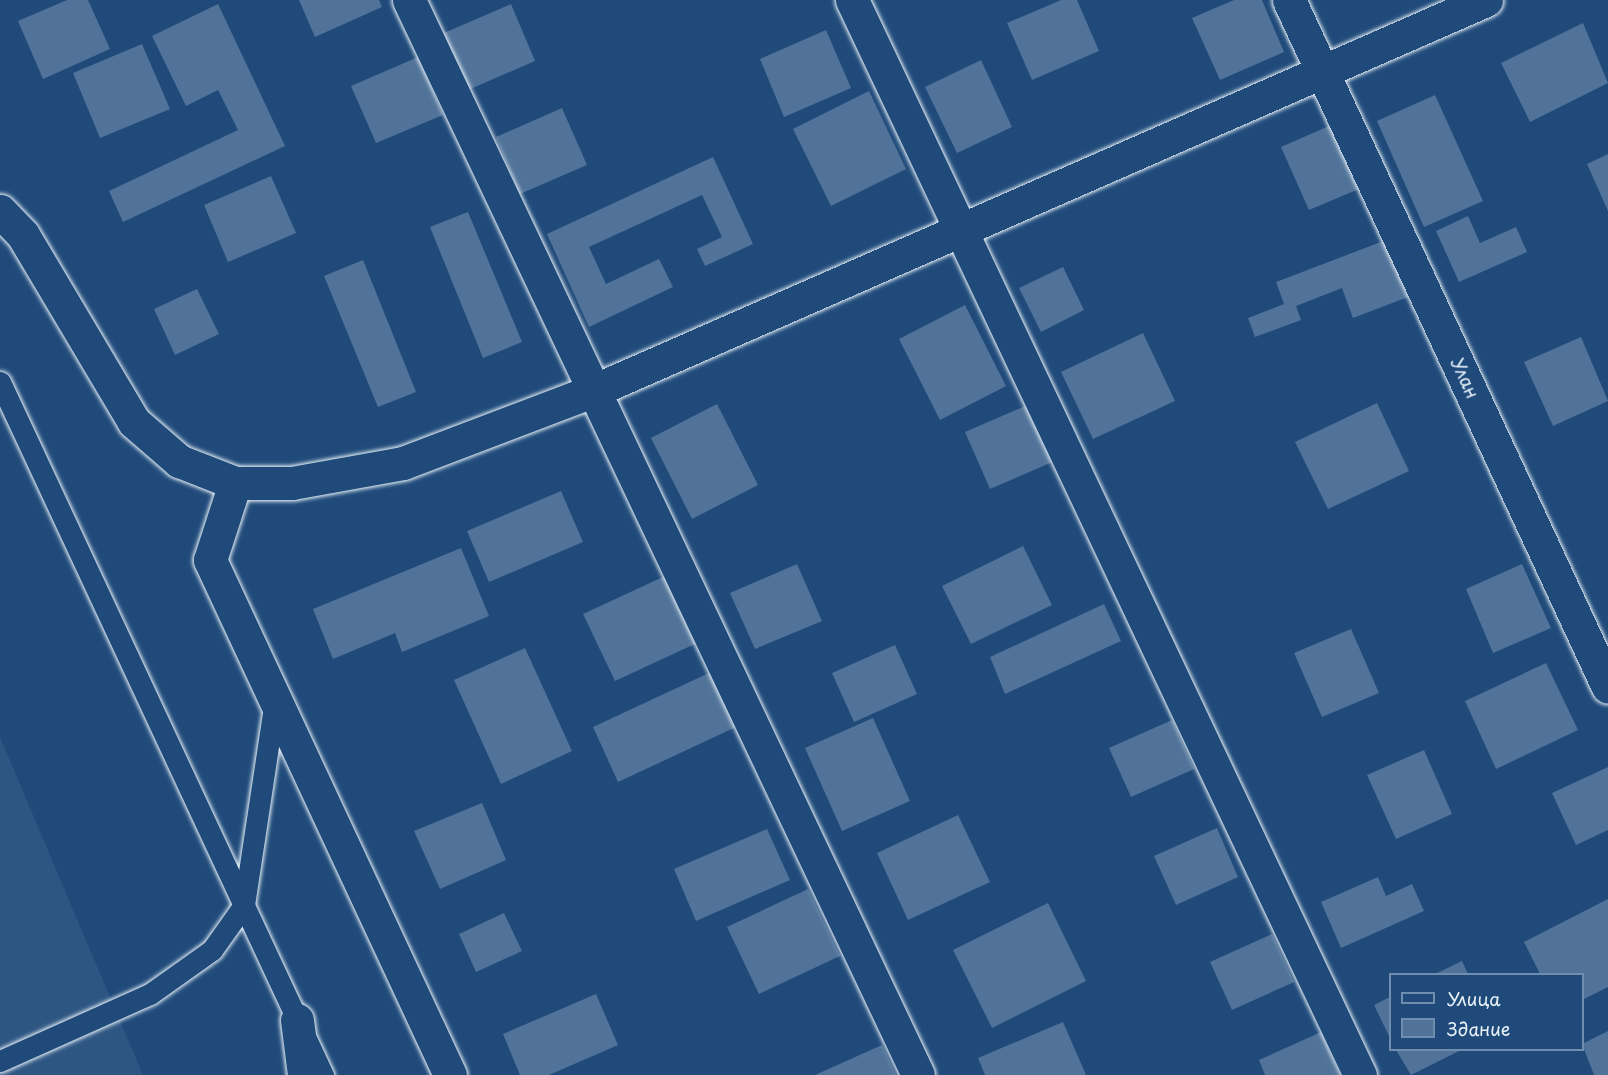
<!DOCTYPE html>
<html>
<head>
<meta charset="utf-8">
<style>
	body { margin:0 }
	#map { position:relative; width:1608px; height:1075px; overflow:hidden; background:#1f4a7a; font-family:"Playpen Sans",sans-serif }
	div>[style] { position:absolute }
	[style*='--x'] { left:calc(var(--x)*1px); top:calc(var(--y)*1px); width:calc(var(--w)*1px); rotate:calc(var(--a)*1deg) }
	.built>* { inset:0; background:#2e5683 }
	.building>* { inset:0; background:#517399 }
	.roads { filter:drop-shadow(0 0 2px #e8f1f8) drop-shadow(0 0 2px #e8f1f8) }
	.lane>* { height:21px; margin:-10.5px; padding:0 10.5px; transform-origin:10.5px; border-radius:10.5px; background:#1f4a7a }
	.street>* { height:33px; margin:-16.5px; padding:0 16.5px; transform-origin:16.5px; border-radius:16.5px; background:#1f4a7a }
	.secondary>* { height:33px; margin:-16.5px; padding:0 16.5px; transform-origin:16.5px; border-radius:16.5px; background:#1f4a7a }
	span { translate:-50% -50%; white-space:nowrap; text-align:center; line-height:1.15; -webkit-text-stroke:4.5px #1f4a7a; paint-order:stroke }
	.street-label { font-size:18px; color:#e8f1f8 }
	.legend { position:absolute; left:1389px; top:973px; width:195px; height:78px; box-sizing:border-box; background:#1f4a7a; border:2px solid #6f8dac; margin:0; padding:8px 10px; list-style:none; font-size:18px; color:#e8f1f8 }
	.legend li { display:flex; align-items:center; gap:12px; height:30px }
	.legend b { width:30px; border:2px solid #6f8dac }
</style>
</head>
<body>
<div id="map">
	<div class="built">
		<div style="clip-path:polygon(0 737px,143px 1075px,0 1075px)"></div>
	</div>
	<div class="building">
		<div style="clip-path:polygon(67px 0,88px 0,110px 49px,43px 79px,18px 21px)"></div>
		<div style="clip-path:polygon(299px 0,379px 0,382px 7px,315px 37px)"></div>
		<div style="clip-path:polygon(1061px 0,1077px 0,1099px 51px,1032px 80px,1007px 23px)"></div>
		<div style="clip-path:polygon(1234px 0,1262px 0,1284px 52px,1220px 80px,1192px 18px)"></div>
		<div style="clip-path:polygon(218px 4px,285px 146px,123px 222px,109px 191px,238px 130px,218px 90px,186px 106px,152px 36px)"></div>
		<div style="clip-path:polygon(511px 4px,535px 61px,468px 90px,444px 33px)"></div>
		<div style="clip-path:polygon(1583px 23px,1608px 83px,1530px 122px,1501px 63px)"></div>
		<div style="clip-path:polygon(826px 30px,851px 88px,784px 117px,760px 59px)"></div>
		<div style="clip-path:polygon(142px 44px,170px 109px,100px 138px,73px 73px)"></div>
		<div style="clip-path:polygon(418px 57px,443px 115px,376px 143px,351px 86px)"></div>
		<div style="clip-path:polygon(981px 60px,1012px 127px,957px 153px,925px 87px)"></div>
		<div style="clip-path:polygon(869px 91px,906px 169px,831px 206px,793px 129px)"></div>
		<div style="clip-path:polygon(1435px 95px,1483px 201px,1424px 227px,1377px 121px)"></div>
		<div style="clip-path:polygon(562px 108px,587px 165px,520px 194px,496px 137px)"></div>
		<div style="clip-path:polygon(1338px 122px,1366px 186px,1309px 210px,1281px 147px)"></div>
		<div style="clip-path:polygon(1608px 154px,1608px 211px,1587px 164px)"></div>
		<div style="clip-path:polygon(713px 157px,753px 244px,705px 266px,697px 249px,722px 237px,702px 195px,589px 247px,606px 284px,659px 259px,673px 287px,589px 327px,547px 234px)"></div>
		<div style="clip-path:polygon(271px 176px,296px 233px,228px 262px,204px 205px)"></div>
		<div style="clip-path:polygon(468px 212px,522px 342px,483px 358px,430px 227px)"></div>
		<div style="clip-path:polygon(1468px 216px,1480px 243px,1516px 227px,1527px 252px,1459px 282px,1436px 231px)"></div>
		<div style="clip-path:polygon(1386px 240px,1408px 297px,1353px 318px,1342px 288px,1296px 306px,1301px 320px,1255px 337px,1248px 318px,1284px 304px,1276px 282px)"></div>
		<div style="clip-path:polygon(363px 260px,416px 392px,378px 407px,324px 276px)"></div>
		<div style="clip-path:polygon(1063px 267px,1084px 310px,1041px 332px,1019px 288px)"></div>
		<div style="clip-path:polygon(197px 289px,219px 334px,175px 355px,154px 309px)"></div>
		<div style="clip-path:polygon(965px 305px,1006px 386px,940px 420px,899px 339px)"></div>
		<div style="clip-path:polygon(1143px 333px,1175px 401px,1093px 439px,1061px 372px)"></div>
		<div style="clip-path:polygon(1581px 337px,1608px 401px,1553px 426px,1524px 362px)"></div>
		<div style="clip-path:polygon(1032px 403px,1057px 460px,990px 489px,965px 432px)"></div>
		<div style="clip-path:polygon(1377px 403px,1409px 471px,1328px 509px,1295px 442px)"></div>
		<div style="clip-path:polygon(717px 404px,758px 485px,692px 519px,651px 438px)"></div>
		<div style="clip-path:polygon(561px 491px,583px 542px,489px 582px,467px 531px)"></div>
		<div style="clip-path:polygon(1023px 546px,1052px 605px,971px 644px,942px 586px)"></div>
		<div style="clip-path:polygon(461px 548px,489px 616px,402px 652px,395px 633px,333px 659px,313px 609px)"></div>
		<div style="clip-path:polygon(797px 564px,822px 621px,755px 649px,730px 593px)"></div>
		<div style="clip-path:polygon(1522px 564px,1551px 628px,1493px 653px,1466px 589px)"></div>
		<div style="clip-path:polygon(665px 576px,697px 643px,615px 681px,583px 614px)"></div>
		<div style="clip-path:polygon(1104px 604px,1121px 641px,1005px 694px,990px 657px)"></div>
		<div style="clip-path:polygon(1351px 629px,1379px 693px,1322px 717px,1294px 653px)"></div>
		<div style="clip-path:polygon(895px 645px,917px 694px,854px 722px,832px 673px)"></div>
		<div style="clip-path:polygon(525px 648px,572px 751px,501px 784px,454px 680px)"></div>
		<div style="clip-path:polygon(1546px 663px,1578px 730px,1496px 769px,1465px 701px)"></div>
		<div style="clip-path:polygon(711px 672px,736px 727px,618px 782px,593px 727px)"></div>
		<div style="clip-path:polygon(873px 718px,910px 801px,842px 831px,805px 748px)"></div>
		<div style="clip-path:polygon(1172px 720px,1194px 769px,1131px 797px,1109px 748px)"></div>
		<div style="clip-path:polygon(1424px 750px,1452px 814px,1396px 839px,1367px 775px)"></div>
		<div style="clip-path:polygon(1608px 767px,1608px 830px,1576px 845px,1552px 793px)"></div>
		<div style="clip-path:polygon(482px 803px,506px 860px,440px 889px,414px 831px)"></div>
		<div style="clip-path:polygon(958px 815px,990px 882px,908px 920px,877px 853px)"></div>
		<div style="clip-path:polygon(1217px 828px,1238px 877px,1176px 905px,1154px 856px)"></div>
		<div style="clip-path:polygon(767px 829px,790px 880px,696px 921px,674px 869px)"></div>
		<div style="clip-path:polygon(1378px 877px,1386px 896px,1412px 884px,1424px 911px,1341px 948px,1321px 902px)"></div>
		<div style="clip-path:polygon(808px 889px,840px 956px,759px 994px,727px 927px)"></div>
		<div style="clip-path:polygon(1608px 899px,1608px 987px,1582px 1000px,1582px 974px,1540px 974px,1524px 942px)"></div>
		<div style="clip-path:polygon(1048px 903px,1086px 981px,992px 1028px,953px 950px)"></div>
		<div style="clip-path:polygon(504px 913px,522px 951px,476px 972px,459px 934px)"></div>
		<div style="clip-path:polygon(1272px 934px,1294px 982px,1232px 1010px,1210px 962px)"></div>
		<div style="clip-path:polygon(1462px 961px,1468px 974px,1435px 974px)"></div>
		<div style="clip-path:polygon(596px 994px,618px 1045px,549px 1075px,520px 1075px,503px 1034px)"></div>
		<div style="clip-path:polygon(1390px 997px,1390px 1038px,1374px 1005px)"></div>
		<div style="clip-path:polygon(1063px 1022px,1086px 1075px,985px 1075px,978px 1058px)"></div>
		<div style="clip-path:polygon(1608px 1031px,1608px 1075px,1594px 1075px,1582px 1044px)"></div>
		<div style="clip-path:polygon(1321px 1032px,1340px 1075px,1265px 1075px,1259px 1060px)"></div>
		<div style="clip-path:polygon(882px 1045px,896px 1075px,815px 1075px)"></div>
		<div style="clip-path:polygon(1396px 1050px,1461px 1050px,1411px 1075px)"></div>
	</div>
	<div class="roads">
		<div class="lane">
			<div style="--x:0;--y:382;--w:765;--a:65.01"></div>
			<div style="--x:0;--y:1061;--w:164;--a:-24.1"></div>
			<div style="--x:150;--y:994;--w:76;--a:-35.4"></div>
			<div style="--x:212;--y:950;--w:55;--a:-54.6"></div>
			<div style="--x:244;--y:905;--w:206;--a:-81.4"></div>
		</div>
		<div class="street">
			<div style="--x:409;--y:0;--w:1189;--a:64.66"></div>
			<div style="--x:852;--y:0;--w:1189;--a:64.71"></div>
			<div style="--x:1289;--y:0;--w:757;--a:65.09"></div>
			<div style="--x:235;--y:483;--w:81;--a:108"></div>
			<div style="--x:210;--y:560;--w:568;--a:65.01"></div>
			<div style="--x:297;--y:1020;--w:55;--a:82.7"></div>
		</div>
		<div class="secondary">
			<div style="--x:0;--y:211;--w:33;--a:46"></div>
			<div style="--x:23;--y:235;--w:217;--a:59.3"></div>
			<div style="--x:134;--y:422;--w:60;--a:40.9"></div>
			<div style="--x:179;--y:461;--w:60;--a:21.4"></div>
			<div style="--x:235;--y:483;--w:57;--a:0"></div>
			<div style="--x:292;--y:483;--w:113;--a:-10.2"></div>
			<div style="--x:403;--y:463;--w:203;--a:-20.8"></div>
			<div style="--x:593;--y:391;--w:975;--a:-23.65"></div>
		</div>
	</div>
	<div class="street-label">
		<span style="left:1465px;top:378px;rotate:65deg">Улан</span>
	</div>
	<ul class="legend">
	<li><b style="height:8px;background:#1f4a7a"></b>Улица</li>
	<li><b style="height:16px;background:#517399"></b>Здание</li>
	</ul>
</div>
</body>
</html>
